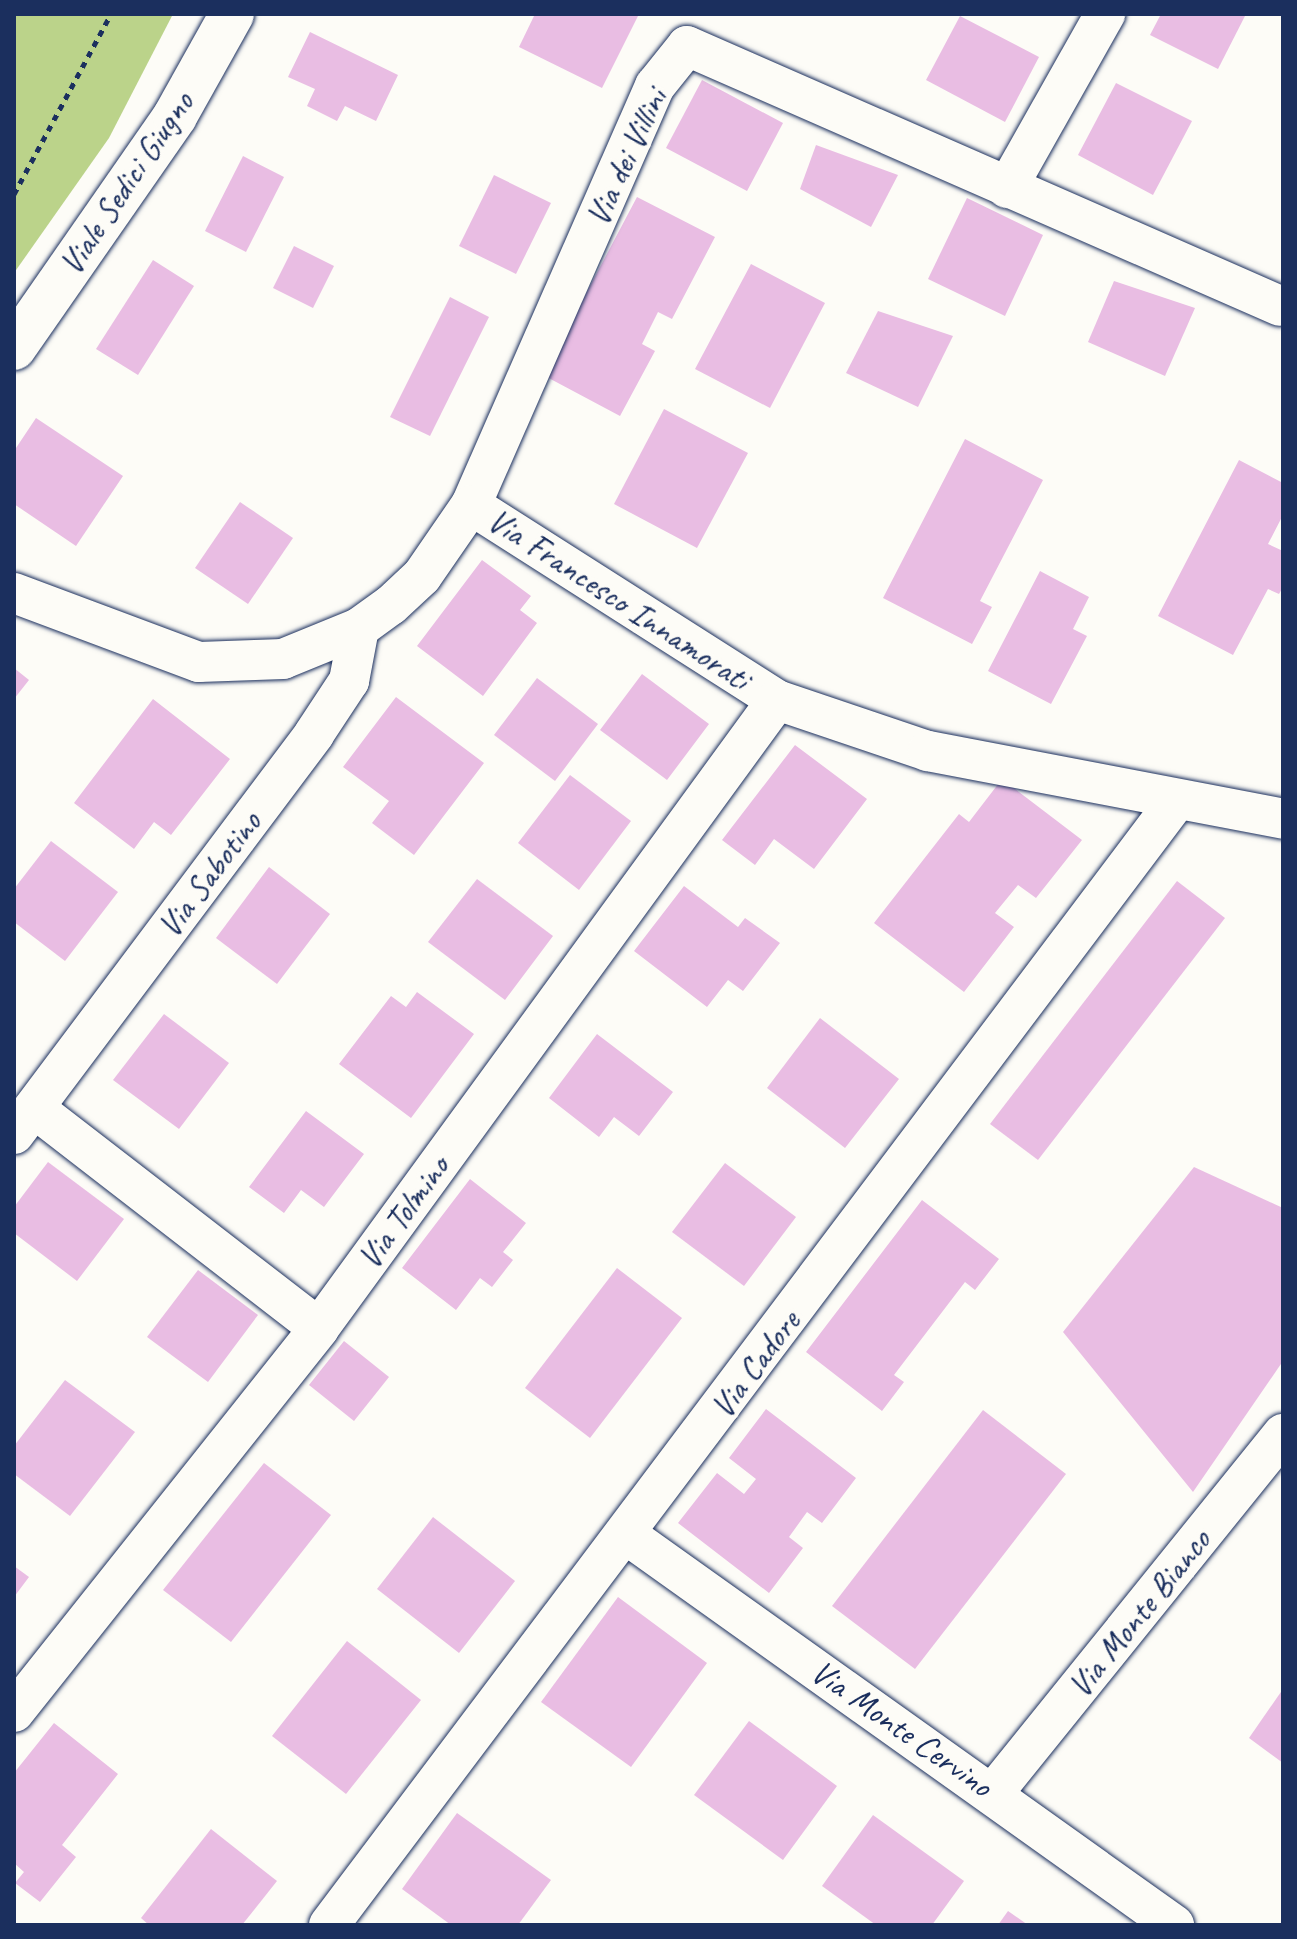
<!DOCTYPE html>
<html>
<head>
<meta charset="utf-8">
<style>
	body { margin:0 }
	#map { position:relative; width:1297px; height:1939px; overflow:hidden; background:#fdfcf7; font-family:Caveat,sans-serif }
	div>[style] { position:absolute }
	[style*='--x'] { left:calc(var(--x)*1px); top:calc(var(--y)*1px); width:calc(var(--w)*1px); rotate:calc(var(--a)*1deg) }
	.green>* { inset:0; background:#bbd38a }
	.building>* { inset:0; background:#e9bde3 }
	.path>* { height:5px; margin-top:-2.5px; transform-origin:0; background:repeating-linear-gradient(90deg,#1b2f5e 0 6px,transparent 0 12px) }
	.roads { filter:drop-shadow(0 0 2px #1b2f5e) drop-shadow(0 0 2px #1b2f5e) }
	.street>* { height:40px; margin:-20px; padding:0 20px; transform-origin:20px; border-radius:20px; background:#fdfcf7 }
	.secondary>* { height:44px; margin:-22px; padding:0 22px; transform-origin:22px; border-radius:22px; background:#fdfcf7 }
	span { translate:-50% -50%; white-space:nowrap; text-align:center; line-height:1.15; -webkit-text-stroke:8px #fdfcf7; paint-order:stroke }
	.street-label { font-size:34px; color:#1b2f5e }
	.frame { position:absolute; inset:0; border:16px solid #1b2f5e; pointer-events:none }
</style>
</head>
<body>
<div id="map">
	<div class="green">
		<div style="clip-path:polygon(14px 14px,173px 14px,109px 138px,14px 273px)"></div>
	</div>
	<div class="building">
		<div style="clip-path:polygon(535px 14px,639px 14px,602px 88px,519px 47px)"></div>
		<div style="clip-path:polygon(1161px 14px,1246px 14px,1218px 69px,1150px 35px)"></div>
		<div style="clip-path:polygon(960px 16px,1039px 57px,1005px 122px,926px 80px)"></div>
		<div style="clip-path:polygon(310px 32px,398px 75px,376px 121px,345px 106px,337px 121px,307px 106px,315px 89px,288px 77px)"></div>
		<div style="clip-path:polygon(702px 80px,783px 123px,747px 191px,666px 148px)"></div>
		<div style="clip-path:polygon(1116px 83px,1192px 121px,1153px 195px,1078px 155px)"></div>
		<div style="clip-path:polygon(816px 145px,898px 175px,871px 227px,800px 189px)"></div>
		<div style="clip-path:polygon(243px 156px,284px 177px,246px 252px,205px 231px)"></div>
		<div style="clip-path:polygon(494px 175px,551px 203px,516px 274px,459px 246px)"></div>
		<div style="clip-path:polygon(637px 197px,715px 237px,672px 319px,658px 312px,642px 344px,655px 351px,620px 416px,543px 375px)"></div>
		<div style="clip-path:polygon(967px 198px,1043px 235px,1005px 316px,928px 279px)"></div>
		<div style="clip-path:polygon(294px 246px,334px 266px,313px 308px,273px 288px)"></div>
		<div style="clip-path:polygon(153px 260px,194px 286px,138px 375px,96px 349px)"></div>
		<div style="clip-path:polygon(751px 264px,825px 303px,770px 408px,695px 369px)"></div>
		<div style="clip-path:polygon(1114px 281px,1195px 308px,1165px 376px,1088px 342px)"></div>
		<div style="clip-path:polygon(450px 297px,489px 317px,430px 436px,390px 417px)"></div>
		<div style="clip-path:polygon(878px 311px,953px 336px,918px 407px,846px 373px)"></div>
		<div style="clip-path:polygon(664px 409px,748px 453px,697px 548px,614px 504px)"></div>
		<div style="clip-path:polygon(36px 418px,123px 476px,76px 546px,14px 504px,14px 451px)"></div>
		<div style="clip-path:polygon(965px 439px,1043px 480px,980px 601px,992px 607px,972px 644px,883px 598px)"></div>
		<div style="clip-path:polygon(1239px 460px,1283px 483px,1283px 515px,1268px 544px,1283px 551px,1283px 587px,1279px 594px,1268px 589px,1233px 655px,1158px 616px)"></div>
		<div style="clip-path:polygon(240px 502px,293px 538px,248px 604px,195px 568px)"></div>
		<div style="clip-path:polygon(482px 560px,531px 596px,520px 610px,537px 623px,483px 696px,417px 646px)"></div>
		<div style="clip-path:polygon(1040px 571px,1089px 597px,1073px 629px,1087px 636px,1051px 704px,988px 671px)"></div>
		<div style="clip-path:polygon(14px 668px,29px 680px,14px 699px)"></div>
		<div style="clip-path:polygon(642px 674px,709px 724px,667px 780px,600px 730px)"></div>
		<div style="clip-path:polygon(537px 678px,598px 724px,555px 781px,494px 735px)"></div>
		<div style="clip-path:polygon(396px 697px,484px 763px,414px 855px,372px 823px,389px 801px,343px 767px)"></div>
		<div style="clip-path:polygon(153px 699px,230px 759px,171px 835px,154px 822px,134px 849px,74px 803px)"></div>
		<div style="clip-path:polygon(795px 745px,867px 799px,814px 869px,774px 839px,755px 865px,722px 840px)"></div>
		<div style="clip-path:polygon(570px 775px,631px 821px,579px 890px,518px 843px)"></div>
		<div style="clip-path:polygon(1002px 779px,1082px 840px,1036px 898px,1018px 885px,995px 913px,1014px 927px,964px 992px,874px 923px,959px 814px,969px 822px)"></div>
		<div style="clip-path:polygon(51px 841px,118px 892px,65px 961px,14px 922px,14px 889px)"></div>
		<div style="clip-path:polygon(269px 867px,330px 914px,277px 984px,216px 938px)"></div>
		<div style="clip-path:polygon(477px 879px,553px 936px,505px 1000px,428px 942px)"></div>
		<div style="clip-path:polygon(1177px 881px,1225px 918px,1038px 1160px,990px 1124px)"></div>
		<div style="clip-path:polygon(684px 886px,738px 927px,745px 918px,780px 943px,743px 991px,728px 980px,707px 1007px,634px 951px)"></div>
		<div style="clip-path:polygon(417px 992px,474px 1034px,411px 1118px,339px 1064px,391px 996px,406px 1007px)"></div>
		<div style="clip-path:polygon(164px 1014px,229px 1063px,179px 1129px,113px 1080px)"></div>
		<div style="clip-path:polygon(820px 1018px,899px 1079px,845px 1148px,767px 1088px)"></div>
		<div style="clip-path:polygon(597px 1034px,673px 1092px,639px 1136px,614px 1117px,599px 1137px,549px 1098px)"></div>
		<div style="clip-path:polygon(306px 1111px,364px 1154px,324px 1207px,301px 1190px,284px 1213px,249px 1187px)"></div>
		<div style="clip-path:polygon(48px 1162px,124px 1219px,77px 1281px,14px 1233px,14px 1207px)"></div>
		<div style="clip-path:polygon(725px 1163px,796px 1217px,744px 1286px,672px 1232px)"></div>
		<div style="clip-path:polygon(1194px 1167px,1283px 1208px,1283px 1361px,1193px 1492px,1063px 1332px)"></div>
		<div style="clip-path:polygon(470px 1179px,526px 1223px,503px 1252px,513px 1260px,492px 1287px,480px 1278px,456px 1310px,402px 1268px)"></div>
		<div style="clip-path:polygon(922px 1200px,999px 1259px,975px 1290px,965px 1282px,894px 1375px,904px 1382px,882px 1411px,806px 1352px)"></div>
		<div style="clip-path:polygon(617px 1268px,682px 1318px,590px 1438px,525px 1388px)"></div>
		<div style="clip-path:polygon(198px 1270px,258px 1315px,208px 1382px,147px 1337px)"></div>
		<div style="clip-path:polygon(344px 1341px,389px 1377px,354px 1421px,309px 1385px)"></div>
		<div style="clip-path:polygon(65px 1380px,135px 1432px,70px 1516px,14px 1474px,14px 1446px)"></div>
		<div style="clip-path:polygon(766px 1409px,856px 1478px,822px 1523px,807px 1512px,789px 1537px,803px 1548px,769px 1593px,678px 1523px,717px 1473px,744px 1494px,756px 1479px,729px 1458px)"></div>
		<div style="clip-path:polygon(983px 1410px,1066px 1474px,915px 1669px,832px 1606px)"></div>
		<div style="clip-path:polygon(264px 1463px,331px 1515px,231px 1642px,163px 1590px)"></div>
		<div style="clip-path:polygon(433px 1517px,515px 1581px,459px 1653px,377px 1589px)"></div>
		<div style="clip-path:polygon(14px 1566px,29px 1577px,14px 1597px)"></div>
		<div style="clip-path:polygon(618px 1597px,707px 1663px,631px 1767px,541px 1702px)"></div>
		<div style="clip-path:polygon(347px 1641px,421px 1700px,346px 1794px,272px 1736px)"></div>
		<div style="clip-path:polygon(1283px 1689px,1283px 1763px,1249px 1738px)"></div>
		<div style="clip-path:polygon(749px 1721px,837px 1786px,783px 1860px,694px 1795px)"></div>
		<div style="clip-path:polygon(54px 1723px,118px 1774px,62px 1845px,76px 1857px,40px 1902px,15px 1883px,24px 1872px,14px 1863px,14px 1773px)"></div>
		<div style="clip-path:polygon(457px 1813px,551px 1880px,518px 1925px,451px 1925px,402px 1889px)"></div>
		<div style="clip-path:polygon(873px 1815px,964px 1881px,932px 1925px,876px 1925px,822px 1886px)"></div>
		<div style="clip-path:polygon(211px 1829px,277px 1881px,242px 1925px,149px 1925px,141px 1918px)"></div>
		<div style="clip-path:polygon(1008px 1911px,1028px 1925px,998px 1925px)"></div>
	</div>
	<div class="path">
		<div style="--x:14;--y:194;--w:204;--a:-61.7"></div>
	</div>
	<div class="roads">
		<div class="street">
			<div style="--x:1007;--y:188;--w:200;--a:-60.6"></div>
			<div style="--x:471;--y:505;--w:458;--a:-66.3"></div>
			<div style="--x:655;--y:86;--w:51;--a:-51.3"></div>
			<div style="--x:687;--y:46;--w:647;--a:23.67"></div>
			<div style="--x:14;--y:593;--w:197;--a:20.5"></div>
			<div style="--x:199;--y:662;--w:84;--a:-2"></div>
			<div style="--x:283;--y:659;--w:82;--a:-22.2"></div>
			<div style="--x:359;--y:628;--w:39;--a:-36"></div>
			<div style="--x:391;--y:605;--w:42;--a:-43.1"></div>
			<div style="--x:422;--y:576;--w:86;--a:-55.4"></div>
			<div style="--x:471;--y:505;--w:363;--a:32.5"></div>
			<div style="--x:777;--y:700;--w:159;--a:18.7"></div>
			<div style="--x:928;--y:751;--w:361;--a:10.8"></div>
			<div style="--x:34;--y:1108;--w:360;--a:37.7"></div>
			<div style="--x:14;--y:1134;--w:500;--a:-53.1"></div>
			<div style="--x:314;--y:734;--w:64;--a:-56.6"></div>
			<div style="--x:349;--y:681;--w:54;--a:-79.3"></div>
			<div style="--x:627;--y:1535;--w:672;--a:35.49"></div>
			<div style="--x:14;--y:1712;--w:490;--a:-51.5"></div>
			<div style="--x:319;--y:1328;--w:777;--a:-53.9"></div>
			<div style="--x:994;--y:1792;--w:460;--a:-51.1"></div>
			<div style="--x:329;--y:1925;--w:1407;--a:-53"></div>
		</div>
		<div class="secondary">
			<div style="--x:14;--y:348;--w:282;--a:-55.2"></div>
			<div style="--x:175;--y:116;--w:117;--a:-60.8"></div>
		</div>
	</div>
	<div class="street-label">
		<span style="left:626px;top:157px;rotate:-65deg">Via dei Villini</span>
		<span style="left:126px;top:183px;rotate:-56deg">Viale Sedici Giugno</span>
		<span style="left:619px;top:599px;rotate:33deg">Via Francesco Innamorati</span>
		<span style="left:209px;top:874px;rotate:-53deg">Via Sabotino</span>
		<span style="left:403px;top:1212px;rotate:-54deg">Via Tolmino</span>
		<span style="left:755px;top:1364px;rotate:-53deg">Via Cadore</span>
		<span style="left:1139px;top:1613px;rotate:-51deg">Via Monte Bianco</span>
		<span style="left:902px;top:1728px;rotate:35deg">Via Monte Cervino</span>
	</div>
	<div class="frame"></div>
</div>
</body>
</html>
